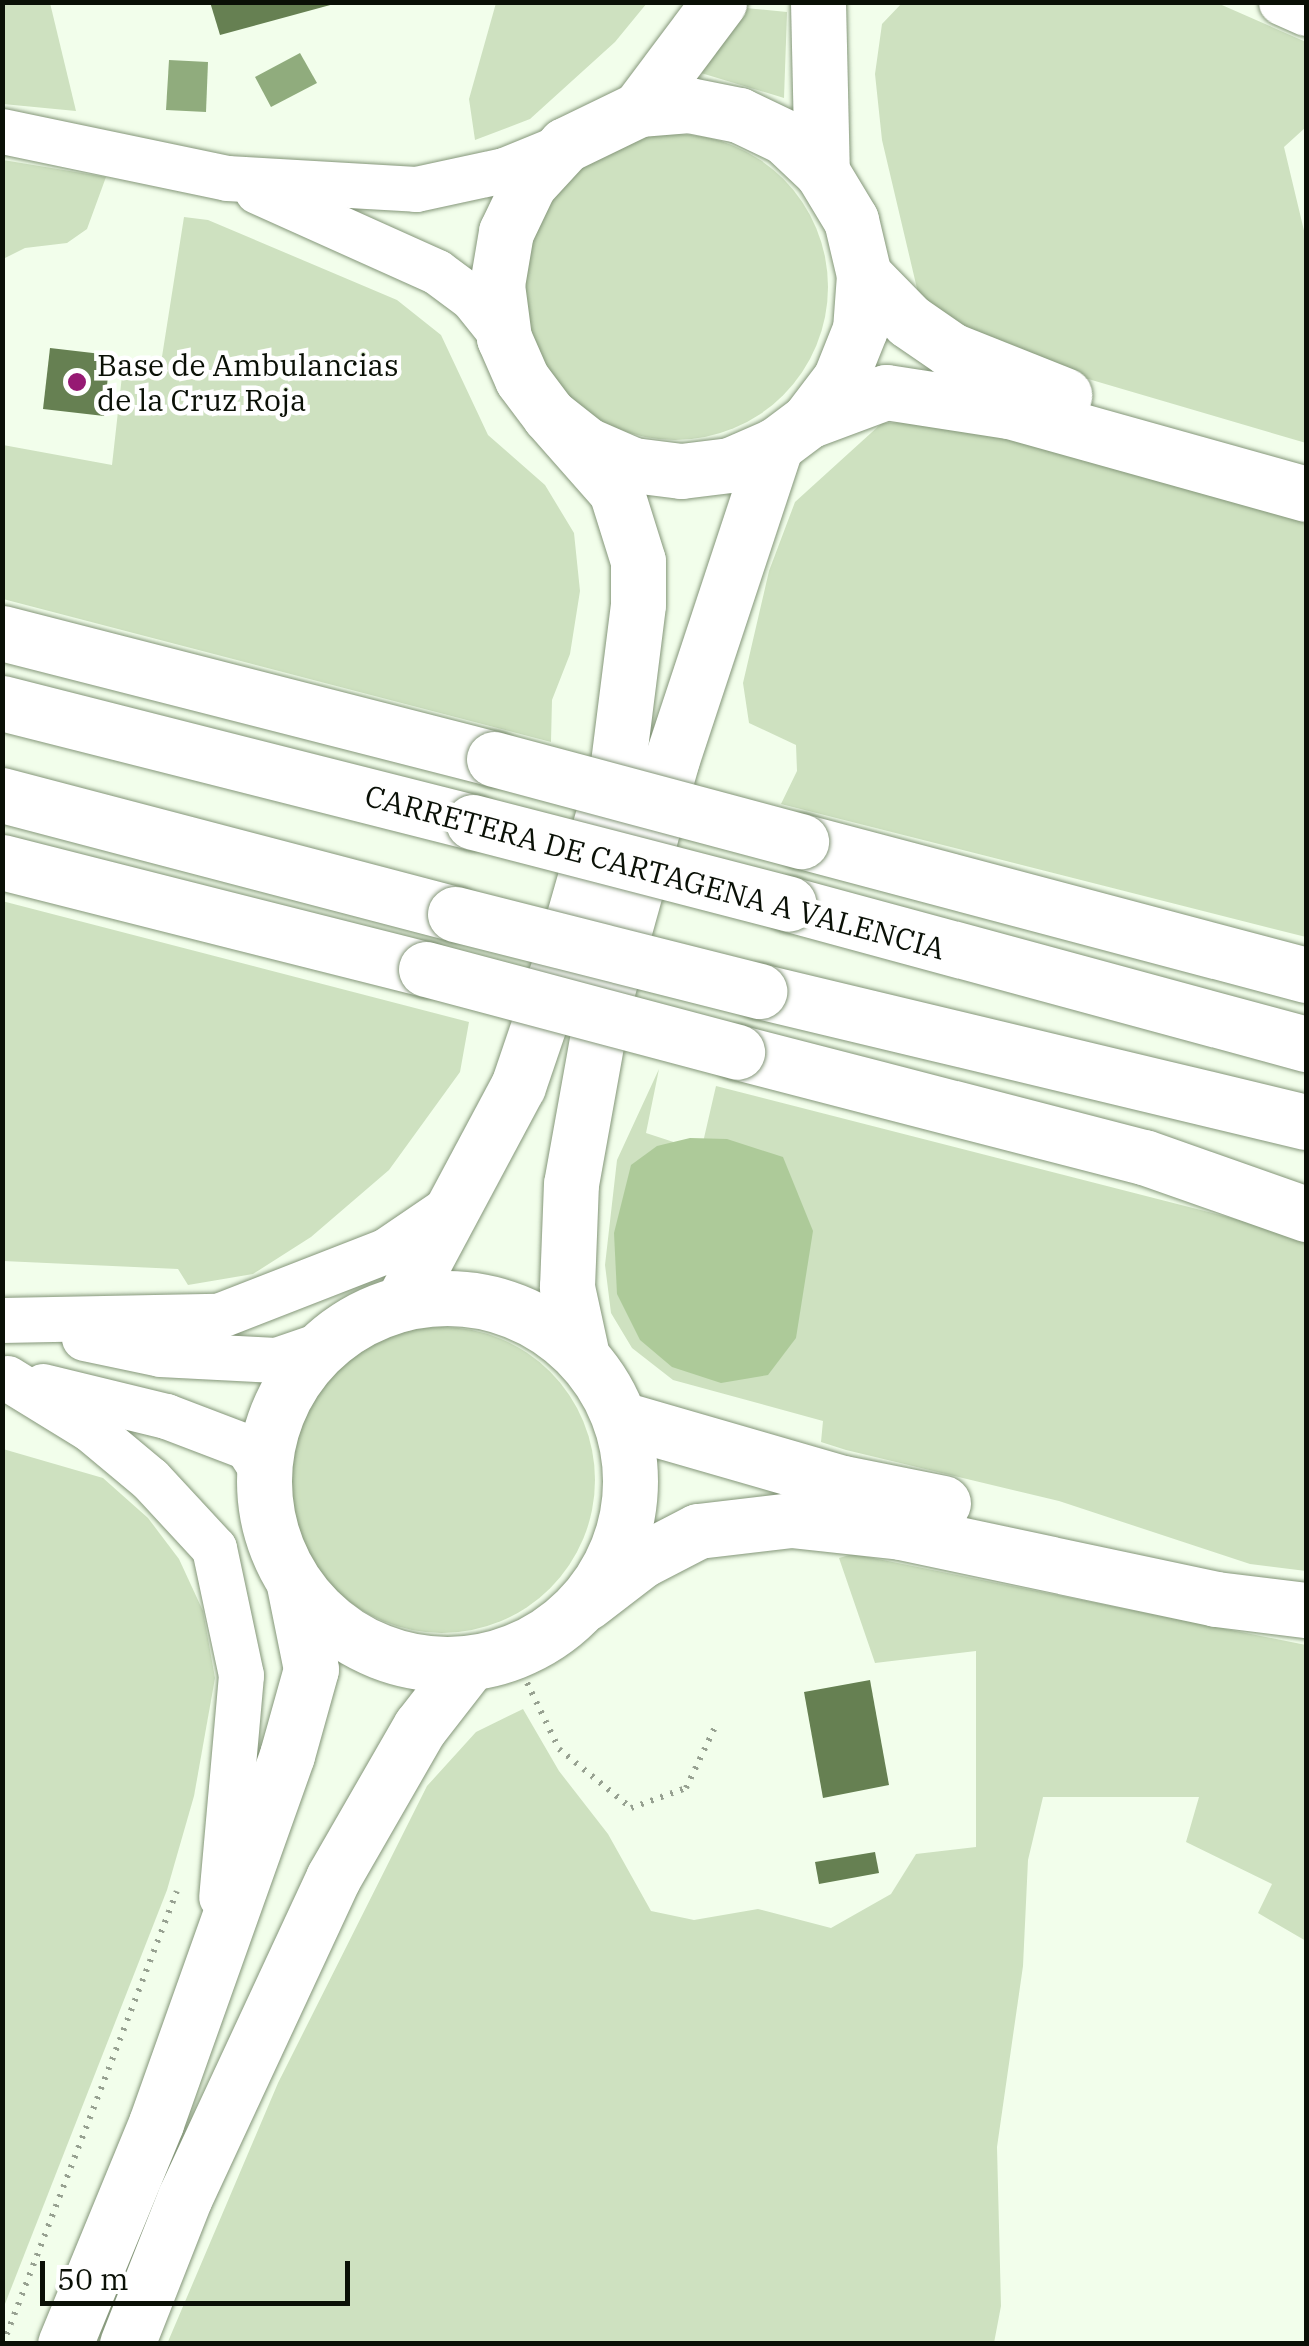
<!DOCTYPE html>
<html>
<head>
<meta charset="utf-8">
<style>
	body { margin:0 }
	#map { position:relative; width:1309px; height:2346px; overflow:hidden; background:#f2feeb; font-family:"IBM Plex Serif",serif }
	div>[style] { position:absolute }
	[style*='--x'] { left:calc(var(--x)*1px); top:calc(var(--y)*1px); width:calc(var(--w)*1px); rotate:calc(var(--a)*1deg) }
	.green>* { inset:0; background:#cee1c0 }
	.round { border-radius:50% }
	.forest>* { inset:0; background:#adca99 }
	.water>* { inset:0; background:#90ac7d }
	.building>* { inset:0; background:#668052 }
	.path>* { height:6px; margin-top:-3px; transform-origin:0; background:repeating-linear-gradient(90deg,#97a191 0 2.5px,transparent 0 10.5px) }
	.roads { filter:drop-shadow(0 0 2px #849679) drop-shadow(0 0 2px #849679) }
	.minor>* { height:45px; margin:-22.5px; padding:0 22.5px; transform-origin:22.5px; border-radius:22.5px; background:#fff }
	.major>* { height:55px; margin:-27.5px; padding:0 27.5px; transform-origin:27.5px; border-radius:27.5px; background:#fff }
	.major>.ring { margin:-27.5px; padding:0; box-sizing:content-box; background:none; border:55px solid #fff; border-radius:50% }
	.highway>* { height:55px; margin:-27.5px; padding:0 27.5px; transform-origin:27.5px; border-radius:27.5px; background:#fff }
	.bridges { filter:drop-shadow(0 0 2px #849679) drop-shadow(0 0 2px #849679) }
	.highway-bridge>* { height:55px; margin:-27.5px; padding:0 27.5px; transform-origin:27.5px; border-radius:27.5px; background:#fff }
	.dots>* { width:28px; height:28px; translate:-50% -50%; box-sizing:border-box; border:5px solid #fff; border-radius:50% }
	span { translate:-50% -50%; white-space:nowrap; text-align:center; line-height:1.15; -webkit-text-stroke:9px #fff; paint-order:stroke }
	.poi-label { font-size:30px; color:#0a1006 }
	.left { translate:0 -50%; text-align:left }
	.street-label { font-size:30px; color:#0a1006 }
	.frame { position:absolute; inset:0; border:5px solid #0a1006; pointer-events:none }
	.scale { position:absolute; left:40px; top:2261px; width:310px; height:45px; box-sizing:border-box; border:5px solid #0a1006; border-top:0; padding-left:12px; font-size:30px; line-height:35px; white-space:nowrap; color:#0a1006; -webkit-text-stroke:8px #fff; paint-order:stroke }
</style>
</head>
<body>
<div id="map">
	<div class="green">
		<div style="clip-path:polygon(3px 2px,50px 3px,76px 111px,3px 104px)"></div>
		<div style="clip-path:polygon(1215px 2px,1306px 42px,1306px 127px,1284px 147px,1306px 239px,1306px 443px,996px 352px,919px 297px,882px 140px,875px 74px,882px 24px,902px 3px)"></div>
		<div style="clip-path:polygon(496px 3px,496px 2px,647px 3px,615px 42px,530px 119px,475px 140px,469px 99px)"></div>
		<div style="clip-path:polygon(745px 8px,787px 12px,784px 98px,701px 73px)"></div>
		<div class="round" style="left:522px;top:134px;width:306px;height:306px"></div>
		<div style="clip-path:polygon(3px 160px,106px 177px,87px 229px,67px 243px,25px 248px,3px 259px)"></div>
		<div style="clip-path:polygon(184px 217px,208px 220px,397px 300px,441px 335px,488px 435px,545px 485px,574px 533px,580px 591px,570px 654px,552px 700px,551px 742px,3px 599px,3px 445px,112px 465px,124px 358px,161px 363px)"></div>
		<div style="clip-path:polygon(937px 421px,1306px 513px,1306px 937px,781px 804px,797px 771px,796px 745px,749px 723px,743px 683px,769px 571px,795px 502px,882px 423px)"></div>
		<div style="clip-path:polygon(2px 901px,469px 1022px,460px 1072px,389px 1170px,311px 1237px,253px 1274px,188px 1285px,178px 1269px,3px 1261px)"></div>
		<div style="clip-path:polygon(659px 1069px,646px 1133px,701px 1151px,716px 1086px,1306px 1237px,1306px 1571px,1250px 1564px,1059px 1501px,846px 1450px,821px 1442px,823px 1421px,673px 1380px,632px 1348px,611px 1313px,605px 1265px,617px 1160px)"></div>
		<div class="round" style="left:289px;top:1327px;width:306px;height:306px"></div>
		<div style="clip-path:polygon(3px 1449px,103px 1478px,148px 1518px,179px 1559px,203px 1611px,215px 1678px,194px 1796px,167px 1890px,3px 2309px)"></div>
		<div style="clip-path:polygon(853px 1554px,1306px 1645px,1306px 1941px,1258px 1913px,1272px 1884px,1186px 1842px,1199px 1797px,1043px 1797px,1028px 1860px,1023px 1966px,997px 2147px,1001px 2306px,994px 2343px,167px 2344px,278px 2083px,427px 1786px,476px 1732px,523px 1709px,559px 1771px,608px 1834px,651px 1911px,694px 1920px,758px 1909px,831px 1928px,891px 1894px,916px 1854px,976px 1847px,976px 1651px,875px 1663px,839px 1558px)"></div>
	</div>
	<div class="forest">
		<div style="clip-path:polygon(690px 1138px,727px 1139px,783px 1157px,813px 1231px,796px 1338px,768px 1375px,721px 1383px,672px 1367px,640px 1340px,617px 1294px,614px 1233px,631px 1165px,657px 1146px)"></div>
	</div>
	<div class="water">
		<div style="clip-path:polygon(300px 53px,317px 83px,271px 107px,255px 77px)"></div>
		<div style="clip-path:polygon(169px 60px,208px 62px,206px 112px,166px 110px)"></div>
	</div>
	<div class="building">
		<div style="clip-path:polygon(210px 2px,334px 2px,334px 4px,220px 35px)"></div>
		<div style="clip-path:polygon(50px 348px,110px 355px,104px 416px,43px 409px)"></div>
		<div style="clip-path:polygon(870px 1680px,889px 1785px,823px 1798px,804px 1692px)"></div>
		<div style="clip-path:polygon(875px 1852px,879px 1873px,819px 1884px,815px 1862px)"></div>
	</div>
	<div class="path">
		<div style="--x:518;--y:1664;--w:94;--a:64.2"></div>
		<div style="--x:559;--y:1749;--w:93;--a:39.3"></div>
		<div style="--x:631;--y:1808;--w:59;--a:-20"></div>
		<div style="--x:686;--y:1788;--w:70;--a:-64.5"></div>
		<div style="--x:3;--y:2344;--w:485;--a:-69"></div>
	</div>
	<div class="roads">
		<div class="minor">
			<div style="--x:1281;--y:2;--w:27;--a:24"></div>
			<div style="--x:2;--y:131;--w:230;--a:11.8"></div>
			<div style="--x:227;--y:178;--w:189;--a:3.3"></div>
			<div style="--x:416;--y:189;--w:90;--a:-12.2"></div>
			<div style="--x:504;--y:170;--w:64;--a:-22.1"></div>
			<div style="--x:257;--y:191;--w:197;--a:24.2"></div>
			<div style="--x:437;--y:272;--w:44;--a:36.6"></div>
			<div style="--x:472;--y:298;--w:51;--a:51.3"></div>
			<div style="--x:2;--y:1320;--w:216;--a:-1.1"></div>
			<div style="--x:218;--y:1316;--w:179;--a:-21.3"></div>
			<div style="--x:385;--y:1251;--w:87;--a:-34.2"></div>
			<div style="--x:84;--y:1338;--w:78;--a:11.9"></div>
			<div style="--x:160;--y:1354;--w:116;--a:3"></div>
			<div style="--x:276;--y:1360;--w:50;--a:-18.8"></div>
			<div style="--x:7;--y:1378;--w:97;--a:31.6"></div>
			<div style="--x:90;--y:1429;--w:78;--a:39.8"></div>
			<div style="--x:150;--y:1479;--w:94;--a:47.2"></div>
			<div style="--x:214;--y:1548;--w:130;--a:78"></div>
			<div style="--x:241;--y:1675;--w:223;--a:95.1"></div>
			<div style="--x:43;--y:1386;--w:127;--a:13.7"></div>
			<div style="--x:166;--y:1416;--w:87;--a:20.9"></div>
			<div style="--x:247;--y:1447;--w:30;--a:57"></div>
		</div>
		<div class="major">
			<div style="--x:818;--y:2;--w:170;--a:88.7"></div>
			<div style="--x:639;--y:109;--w:134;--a:-53.2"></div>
			<div class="ring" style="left:264px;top:1298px;width:311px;height:311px"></div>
			<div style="--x:402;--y:1303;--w:246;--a:-61.9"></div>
			<div style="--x:518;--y:1086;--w:143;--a:-71.2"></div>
			<div style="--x:564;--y:951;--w:196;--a:-74"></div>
			<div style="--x:618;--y:763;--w:160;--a:-82.8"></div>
			<div style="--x:638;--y:604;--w:43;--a:-90"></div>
			<div style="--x:638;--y:561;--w:73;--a:-107.4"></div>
			<div style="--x:616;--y:491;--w:101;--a:-131.4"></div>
			<div style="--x:549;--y:415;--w:45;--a:-126.9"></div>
			<div style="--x:522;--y:379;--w:45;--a:-113.7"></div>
			<div style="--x:504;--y:338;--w:53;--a:-97.5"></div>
			<div style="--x:497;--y:285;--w:54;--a:-80.4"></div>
			<div style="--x:506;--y:232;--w:53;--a:-64.4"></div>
			<div style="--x:529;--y:184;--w:53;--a:-47.3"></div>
			<div style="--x:565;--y:145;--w:82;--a:-25.9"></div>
			<div style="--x:639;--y:109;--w:50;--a:-4.6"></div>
			<div style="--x:689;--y:105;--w:51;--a:11.3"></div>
			<div style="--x:739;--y:115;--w:51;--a:25.6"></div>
			<div style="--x:785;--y:137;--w:51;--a:43.4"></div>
			<div style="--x:822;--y:172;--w:56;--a:58.9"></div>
			<div style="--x:851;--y:220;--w:57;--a:76.7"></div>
			<div style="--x:864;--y:275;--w:54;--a:94.2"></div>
			<div style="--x:860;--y:329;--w:54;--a:111.8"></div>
			<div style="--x:840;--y:379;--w:53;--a:127.3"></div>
			<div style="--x:808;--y:421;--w:40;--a:143"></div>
			<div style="--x:776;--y:445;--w:50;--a:156.5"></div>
			<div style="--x:730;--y:465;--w:49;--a:173"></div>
			<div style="--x:681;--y:471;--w:48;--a:-172.9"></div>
			<div style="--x:633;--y:465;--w:50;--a:-156.5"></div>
			<div style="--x:587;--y:445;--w:48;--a:-141.7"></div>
			<div style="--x:582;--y:1356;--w:71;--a:-102.3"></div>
			<div style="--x:567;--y:1287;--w:103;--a:-87.8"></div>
			<div style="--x:571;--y:1184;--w:181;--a:-79.8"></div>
			<div style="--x:603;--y:1006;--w:256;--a:-74.4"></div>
			<div style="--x:672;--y:759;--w:331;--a:-71.7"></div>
			<div style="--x:65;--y:2344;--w:239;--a:-67.6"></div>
			<div style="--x:156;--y:2123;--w:391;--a:-70.4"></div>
			<div style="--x:287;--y:1755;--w:89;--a:-74.4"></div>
			<div style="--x:311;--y:1669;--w:86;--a:-101.4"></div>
			<div style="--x:127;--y:2344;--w:158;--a:-68.5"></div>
			<div style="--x:185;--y:2197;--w:352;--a:-65.1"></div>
			<div style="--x:333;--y:1878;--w:174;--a:-60.1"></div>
			<div style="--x:420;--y:1727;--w:80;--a:-52.1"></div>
		</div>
		<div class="highway">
			<div style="--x:864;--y:275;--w:64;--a:45.6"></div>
			<div style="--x:909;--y:321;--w:51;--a:34.6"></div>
			<div style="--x:951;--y:350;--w:122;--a:21.7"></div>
			<div style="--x:808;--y:421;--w:83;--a:-20.4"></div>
			<div style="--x:886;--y:392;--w:124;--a:8.8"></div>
			<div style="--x:1009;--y:411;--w:308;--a:15.6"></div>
			<div style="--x:2;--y:633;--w:508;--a:14.36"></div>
			<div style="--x:2;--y:703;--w:486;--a:14.2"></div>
			<div style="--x:2;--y:795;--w:468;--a:14.7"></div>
			<div style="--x:801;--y:841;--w:522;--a:14.86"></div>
			<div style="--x:2;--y:862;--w:437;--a:14.2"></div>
			<div style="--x:789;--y:904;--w:536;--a:15.15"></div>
			<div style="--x:759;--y:991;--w:562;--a:13.47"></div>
			<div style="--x:737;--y:1052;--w:420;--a:14.5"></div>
			<div style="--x:1144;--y:1157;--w:172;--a:19.4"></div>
			<div style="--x:621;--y:1419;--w:231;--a:16.1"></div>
			<div style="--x:843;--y:1483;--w:102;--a:11.3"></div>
			<div style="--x:586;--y:1603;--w:71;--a:-37.5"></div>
			<div style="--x:642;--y:1560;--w:63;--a:-27.4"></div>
			<div style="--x:698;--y:1531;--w:94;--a:-6.7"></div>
			<div style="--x:791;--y:1520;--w:111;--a:6.2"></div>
			<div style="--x:901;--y:1532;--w:322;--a:12"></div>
			<div style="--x:1216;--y:1599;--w:91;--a:7"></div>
		</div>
	</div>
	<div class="bridges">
		<div class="highway-bridge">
			<div style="--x:494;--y:759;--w:318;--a:15"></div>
			<div style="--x:473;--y:822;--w:326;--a:14.5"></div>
			<div style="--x:455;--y:914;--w:314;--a:14.2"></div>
			<div style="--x:426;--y:969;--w:322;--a:14.9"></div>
		</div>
	</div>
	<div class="dots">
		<div style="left:77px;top:382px;background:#961973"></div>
	</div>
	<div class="poi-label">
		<span class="left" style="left:97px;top:382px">Base de Ambulancias<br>de la Cruz Roja</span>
	</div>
	<div class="street-label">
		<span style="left:655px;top:872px;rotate:15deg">CARRETERA DE CARTAGENA A VALENCIA</span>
	</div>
	<div class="frame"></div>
	<div class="scale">50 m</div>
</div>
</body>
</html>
